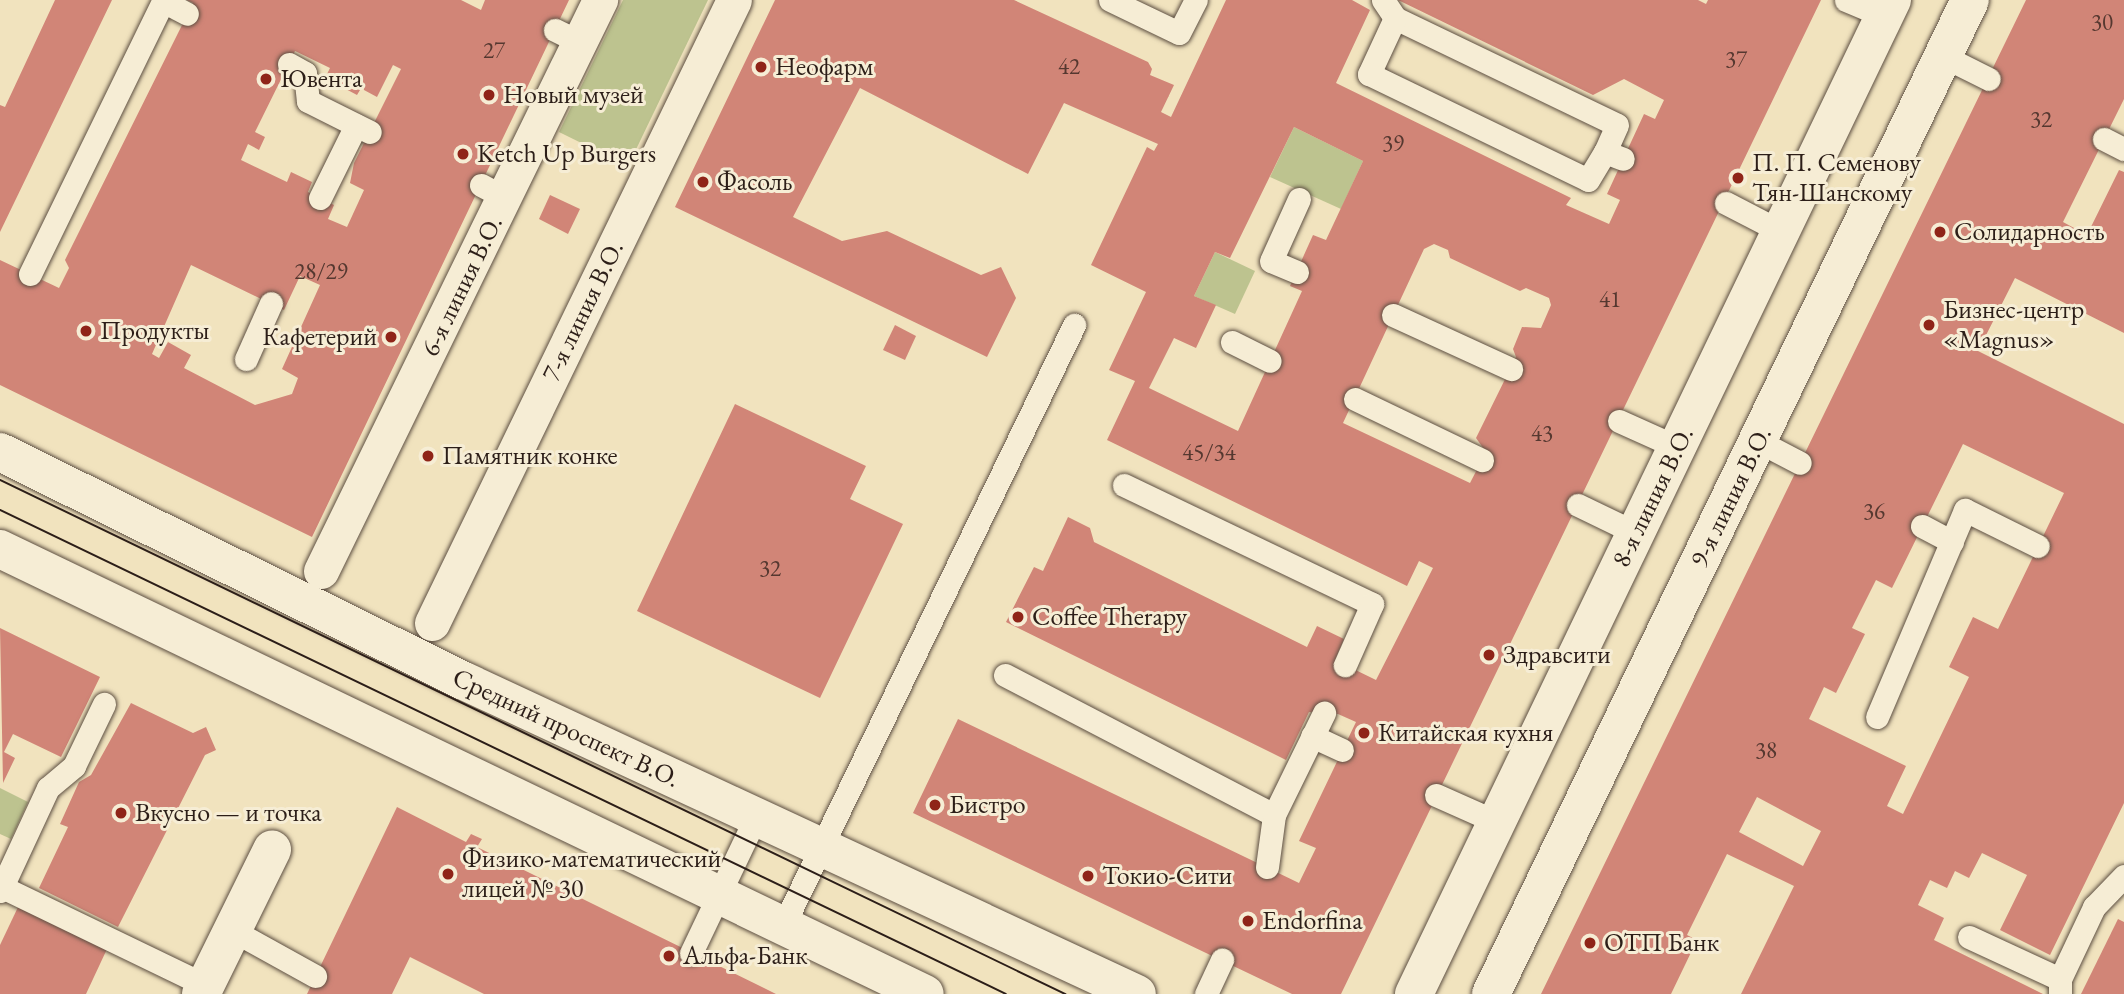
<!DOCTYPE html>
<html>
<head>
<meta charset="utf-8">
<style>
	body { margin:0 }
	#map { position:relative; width:2124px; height:994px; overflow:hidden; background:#f1e3be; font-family:"EB Garamond",serif }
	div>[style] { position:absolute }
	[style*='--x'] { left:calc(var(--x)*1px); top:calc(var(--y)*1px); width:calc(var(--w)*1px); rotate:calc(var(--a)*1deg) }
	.green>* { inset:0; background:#bdc38f }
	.building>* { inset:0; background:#d18577 }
	.roads { filter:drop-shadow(0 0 2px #5d4f42) drop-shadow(0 0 2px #5d4f42) }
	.service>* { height:23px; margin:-11.5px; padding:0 11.5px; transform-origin:11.5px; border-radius:11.5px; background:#f6edd5 }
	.pedestrian>* { height:35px; margin:-17.5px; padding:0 17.5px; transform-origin:17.5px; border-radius:17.5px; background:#f6edd5 }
	.minor>* { height:38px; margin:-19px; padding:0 19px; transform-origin:19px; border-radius:19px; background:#f6edd5 }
	.secondary>* { height:38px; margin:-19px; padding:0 19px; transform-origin:19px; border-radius:19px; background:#f6edd5 }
	.tram>* { height:2px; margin:-1px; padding:0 1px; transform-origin:1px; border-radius:1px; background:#2c1e18 }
	.dots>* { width:19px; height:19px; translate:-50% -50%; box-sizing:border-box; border:4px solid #f6edd5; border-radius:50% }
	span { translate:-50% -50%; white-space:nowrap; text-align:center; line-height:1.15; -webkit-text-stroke:6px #f6edd5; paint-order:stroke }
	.number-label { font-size:23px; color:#553830 }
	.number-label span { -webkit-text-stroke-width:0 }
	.poi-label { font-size:26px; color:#2c1e18 }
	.left { translate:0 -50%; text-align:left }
	.right { translate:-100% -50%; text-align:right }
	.street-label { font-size:26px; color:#2c1e18 }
</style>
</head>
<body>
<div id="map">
	<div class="green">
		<div style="clip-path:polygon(623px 0,708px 0,628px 166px,559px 132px)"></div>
		<div style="clip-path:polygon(1294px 127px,1363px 161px,1341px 209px,1270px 177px)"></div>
		<div style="clip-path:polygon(1215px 252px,1255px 271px,1235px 314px,1194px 296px)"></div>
		<div style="clip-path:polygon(0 788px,28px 802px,11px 839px,0 834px)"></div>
	</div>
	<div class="building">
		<div style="clip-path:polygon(55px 0,112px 0,0 232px,0 105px,5px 107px)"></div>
		<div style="clip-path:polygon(evenodd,187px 0,461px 0,481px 10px,485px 0,569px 0,312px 537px,0 385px,0 260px,59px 288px,69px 268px,65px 260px,193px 3px,187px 0,295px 51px,330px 68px,325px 78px,357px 95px,363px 85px,364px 90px,377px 97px,393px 65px,401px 69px,354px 163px,350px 183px,364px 190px,347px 227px,328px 219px,334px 205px,308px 192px,312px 182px,291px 172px,287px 182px,241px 160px,248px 144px,259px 150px,265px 137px,255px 132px,295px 51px,187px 0,191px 265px,284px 310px,300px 276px,320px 285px,282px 369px,298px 378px,292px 394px,255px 405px,184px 368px,191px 355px,168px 342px,159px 358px,152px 354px,191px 265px)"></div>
		<div style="clip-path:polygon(evenodd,775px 0,1014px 0,1148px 62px,1152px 69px,1150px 75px,1174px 85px,1161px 112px,1171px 117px,1226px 0,1352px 0,1370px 10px,1336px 83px,1571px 198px,1566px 205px,1609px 224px,1620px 200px,1607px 194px,1644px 114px,1655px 119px,1664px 100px,1624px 79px,1593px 95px,1398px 0,1698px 0,1706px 4px,1708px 0,1821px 0,1341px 994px,1292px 994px,913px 813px,958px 719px,1299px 883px,1316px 848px,1299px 841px,1356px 722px,1338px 714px,1309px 712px,1286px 760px,1006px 622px,1034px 567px,1043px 571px,1068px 517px,1090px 528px,1094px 542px,1307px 647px,1317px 626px,1344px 639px,1335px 660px,1376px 680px,1433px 568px,1419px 561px,1407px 586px,1107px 440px,1135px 381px,1109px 370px,1146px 292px,1091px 265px,1147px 147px,1154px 151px,1158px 144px,1064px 103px,1028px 174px,860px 88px,793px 217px,842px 241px,887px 231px,981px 275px,1001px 267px,1016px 298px,987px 357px,675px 207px,775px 0,1294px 127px,1363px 161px,1326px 240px,1313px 235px,1290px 286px,1302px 291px,1238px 431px,1149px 388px,1174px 338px,1196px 348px,1216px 305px,1194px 296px,1215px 252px,1230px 258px,1294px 127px,775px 0,1434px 244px,1448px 250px,1450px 258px,1520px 291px,1526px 288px,1549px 298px,1551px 305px,1541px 328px,1522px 327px,1513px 349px,1516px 357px,1476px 438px,1486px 452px,1470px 483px,1343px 423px,1424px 249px,1434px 244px)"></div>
		<div style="clip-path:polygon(evenodd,2026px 0,2124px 0,2124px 99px,2063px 222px,2087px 235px,2119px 170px,2124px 172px,2124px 333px,2015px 278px,1978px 351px,2124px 424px,2124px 803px,2050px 955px,2000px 930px,2027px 875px,1982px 853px,1969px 878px,1955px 871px,1947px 888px,1930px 880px,1918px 905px,1944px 918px,1934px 940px,2043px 994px,1741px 994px,1794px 886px,1727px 854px,1687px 935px,1697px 940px,1671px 994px,1541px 994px,2026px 0,1963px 444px,2064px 493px,1998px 629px,1973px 617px,1949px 667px,1969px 677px,1903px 814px,1887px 806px,1906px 766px,1809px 719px,1824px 687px,1836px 693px,1865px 634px,1852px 628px,1876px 580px,1892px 588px,1963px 444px,2026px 0,1757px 797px,1821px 831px,1803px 866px,1739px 832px,1757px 797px)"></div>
		<div style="clip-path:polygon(550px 195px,580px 209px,568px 234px,539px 219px)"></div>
		<div style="clip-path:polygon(895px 325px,916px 336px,905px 360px,883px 350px)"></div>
		<div style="clip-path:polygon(735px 404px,866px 466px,850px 499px,903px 524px,820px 698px,637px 611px)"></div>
		<div style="clip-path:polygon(0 628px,100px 677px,61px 757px,13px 734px,4px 752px,15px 758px,3px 783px)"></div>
		<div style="clip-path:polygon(131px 703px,193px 733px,206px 727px,216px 750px,205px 755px,118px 927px,39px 888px,68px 827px,60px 824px,79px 782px,91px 775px)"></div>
		<div style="clip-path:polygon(397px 807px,466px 842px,471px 834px,482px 839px,477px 847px,776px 994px,484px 994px,410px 957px,392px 994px,307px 994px)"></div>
		<div style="clip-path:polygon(19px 905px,107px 949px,86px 994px,0 994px,0 945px)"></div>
		<div style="clip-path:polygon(2118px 919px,2124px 922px,2124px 994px,2081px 994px)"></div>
	</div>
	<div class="roads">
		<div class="service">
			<div style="--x:1110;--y:0;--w:76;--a:25.6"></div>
			<div style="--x:1179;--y:33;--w:37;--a:-63"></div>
			<div style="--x:1383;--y:0;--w:22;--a:56"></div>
			<div style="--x:1395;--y:18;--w:246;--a:25.7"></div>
			<div style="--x:1617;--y:125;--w:30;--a:114"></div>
			<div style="--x:1605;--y:152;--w:19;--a:21"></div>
			<div style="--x:1846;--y:0;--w:41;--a:22.8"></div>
			<div style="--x:1395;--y:18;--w:62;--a:114.9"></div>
			<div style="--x:1369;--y:74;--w:243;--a:25.8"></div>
			<div style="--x:1588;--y:180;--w:33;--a:-59"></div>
			<div style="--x:555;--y:30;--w:28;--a:26"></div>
			<div style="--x:1943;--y:56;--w:51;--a:26.6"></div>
			<div style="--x:289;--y:64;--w:18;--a:29"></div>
			<div style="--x:305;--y:73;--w:28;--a:84"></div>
			<div style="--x:308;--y:101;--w:69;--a:26.6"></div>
			<div style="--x:2104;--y:139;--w:22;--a:27"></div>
			<div style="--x:481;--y:185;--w:27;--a:28"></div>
			<div style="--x:320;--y:198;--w:81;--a:-63.7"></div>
			<div style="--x:1726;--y:203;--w:61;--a:27.4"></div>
			<div style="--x:1297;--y:272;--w:28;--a:-157"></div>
			<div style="--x:1271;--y:261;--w:68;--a:-65.7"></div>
			<div style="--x:30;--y:274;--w:304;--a:-64"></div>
			<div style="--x:163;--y:1;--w:27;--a:28"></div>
			<div style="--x:1393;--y:315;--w:130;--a:24.6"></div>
			<div style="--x:1232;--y:342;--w:42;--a:26.6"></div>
			<div style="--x:246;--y:359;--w:61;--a:-65.9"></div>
			<div style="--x:1355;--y:399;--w:141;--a:25.7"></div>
			<div style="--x:1619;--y:421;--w:64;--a:24.1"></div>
			<div style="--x:1758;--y:441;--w:47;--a:27.6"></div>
			<div style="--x:1124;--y:485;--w:275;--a:25.6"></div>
			<div style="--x:1372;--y:604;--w:67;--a:113.9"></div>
			<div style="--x:1578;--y:505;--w:64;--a:25.8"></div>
			<div style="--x:1922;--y:526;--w:34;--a:28"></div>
			<div style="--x:1005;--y:675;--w:303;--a:27.5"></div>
			<div style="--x:1877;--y:717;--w:225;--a:-67"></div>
			<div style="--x:1965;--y:510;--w:81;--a:26.3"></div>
			<div style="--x:1312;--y:736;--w:33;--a:25"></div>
			<div style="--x:1436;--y:795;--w:67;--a:23.9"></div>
			<div style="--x:1267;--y:867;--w:52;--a:-82.3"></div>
			<div style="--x:1274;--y:815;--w:114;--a:-63.9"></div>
			<div style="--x:2;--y:887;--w:109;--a:-65.1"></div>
			<div style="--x:48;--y:788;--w:34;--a:-40"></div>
			<div style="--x:74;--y:766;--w:69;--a:-64.2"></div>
			<div style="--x:0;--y:891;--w:4;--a:-63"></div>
			<div style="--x:2;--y:887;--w:225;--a:25.8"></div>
			<div style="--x:783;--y:926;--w:668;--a:-64.16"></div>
			<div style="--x:232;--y:930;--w:95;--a:29"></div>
			<div style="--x:1969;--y:937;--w:100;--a:24.8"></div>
			<div style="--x:2060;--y:979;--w:15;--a:90"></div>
			<div style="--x:691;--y:953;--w:151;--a:-64.5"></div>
			<div style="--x:2060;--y:979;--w:80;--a:-64.7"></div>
			<div style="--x:2094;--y:907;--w:43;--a:-45.9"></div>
			<div style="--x:1206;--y:994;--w:38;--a:-65"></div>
		</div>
		<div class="pedestrian">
			<div style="--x:321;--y:571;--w:636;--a:-63.96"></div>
			<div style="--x:432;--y:623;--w:692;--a:-64.14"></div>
		</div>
		<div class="minor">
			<div style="--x:201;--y:994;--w:161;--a:-63.8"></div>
		</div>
		<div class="secondary">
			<div style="--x:0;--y:452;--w:517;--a:26.27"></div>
			<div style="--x:464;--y:681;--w:742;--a:24.94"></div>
			<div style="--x:0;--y:549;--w:1026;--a:25.69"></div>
			<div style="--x:1414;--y:994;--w:1103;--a:-64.32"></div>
			<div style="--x:1491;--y:994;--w:1103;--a:-64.27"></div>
		</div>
	</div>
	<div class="tram">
		<div style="--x:0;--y:480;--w:1183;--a:25.76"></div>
		<div style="--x:0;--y:510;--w:1116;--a:25.69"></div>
	</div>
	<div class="dots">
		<div style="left:761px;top:67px;background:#8f2418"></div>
		<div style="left:266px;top:79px;background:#8f2418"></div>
		<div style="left:489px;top:95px;background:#8f2418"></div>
		<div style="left:463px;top:154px;background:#8f2418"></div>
		<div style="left:1738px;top:178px;background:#8f2418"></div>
		<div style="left:703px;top:182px;background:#8f2418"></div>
		<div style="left:1940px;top:232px;background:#8f2418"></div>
		<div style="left:1929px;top:325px;background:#8f2418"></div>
		<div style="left:86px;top:331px;background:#8f2418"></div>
		<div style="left:391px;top:337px;background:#8f2418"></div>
		<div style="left:428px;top:456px;background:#8f2418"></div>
		<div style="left:1018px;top:617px;background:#8f2418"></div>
		<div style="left:1489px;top:655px;background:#8f2418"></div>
		<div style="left:1364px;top:733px;background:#8f2418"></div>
		<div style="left:935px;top:805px;background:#8f2418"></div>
		<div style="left:121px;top:813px;background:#8f2418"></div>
		<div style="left:448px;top:874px;background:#8f2418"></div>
		<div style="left:1088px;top:876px;background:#8f2418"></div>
		<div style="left:1248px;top:921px;background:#8f2418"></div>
		<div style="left:1590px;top:943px;background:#8f2418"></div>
		<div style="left:669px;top:956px;background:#8f2418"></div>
	</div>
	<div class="number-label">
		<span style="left:2102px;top:22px">30</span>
		<span style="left:494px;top:50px">27</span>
		<span style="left:1736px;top:59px">37</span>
		<span style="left:1069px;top:66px">42</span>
		<span style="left:2041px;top:119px">32</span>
		<span style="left:1393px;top:143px">39</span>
		<span style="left:321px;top:271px">28/29</span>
		<span style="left:1610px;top:299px">41</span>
		<span style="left:1542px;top:433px">43</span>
		<span style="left:1209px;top:452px">45/34</span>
		<span style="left:1874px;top:511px">36</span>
		<span style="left:770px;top:568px">32</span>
		<span style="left:1766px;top:750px">38</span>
	</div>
	<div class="poi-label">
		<span class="left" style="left:775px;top:67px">Неофарм</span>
		<span class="left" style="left:280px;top:79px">Ювента</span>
		<span class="left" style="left:503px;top:95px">Новый музей</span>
		<span class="left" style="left:477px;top:154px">Ketch Up Burgers</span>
		<span class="left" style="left:1752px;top:178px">П. П. Семенову<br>Тян-Шанскому</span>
		<span class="left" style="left:717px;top:182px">Фасоль</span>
		<span class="left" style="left:1954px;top:232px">Солидарность</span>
		<span class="left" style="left:1943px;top:325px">Бизнес-центр<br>«Magnus»</span>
		<span class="left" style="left:100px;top:331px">Продукты</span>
		<span class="right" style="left:377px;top:337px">Кафетерий</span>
		<span class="left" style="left:442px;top:456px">Памятник конке</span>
		<span class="left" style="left:1032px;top:617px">Coffee Therapy</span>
		<span class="left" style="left:1503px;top:655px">Здравсити</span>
		<span class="left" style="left:1378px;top:733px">Китайская кухня</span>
		<span class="left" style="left:949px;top:805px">Бистро</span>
		<span class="left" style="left:135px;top:813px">Вкусно — и точка</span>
		<span class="left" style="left:462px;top:874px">Физико-математический<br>лицей № 30</span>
		<span class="left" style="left:1102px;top:876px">Токио-Сити</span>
		<span class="left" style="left:1262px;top:921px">Endorfina</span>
		<span class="left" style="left:1604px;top:943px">ОТП Банк</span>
		<span class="left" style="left:683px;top:956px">Альфа-Банк</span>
	</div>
	<div class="street-label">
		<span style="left:462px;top:286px;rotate:-64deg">6-я линия В.О.</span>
		<span style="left:583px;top:311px;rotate:-64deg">7-я линия В.О.</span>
		<span style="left:1653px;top:497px;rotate:-64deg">8-я линия В.О.</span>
		<span style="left:1731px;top:497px;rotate:-64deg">9-я линия В.О.</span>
		<span style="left:566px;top:728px;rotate:25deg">Средний проспект В.О.</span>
	</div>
</div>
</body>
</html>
